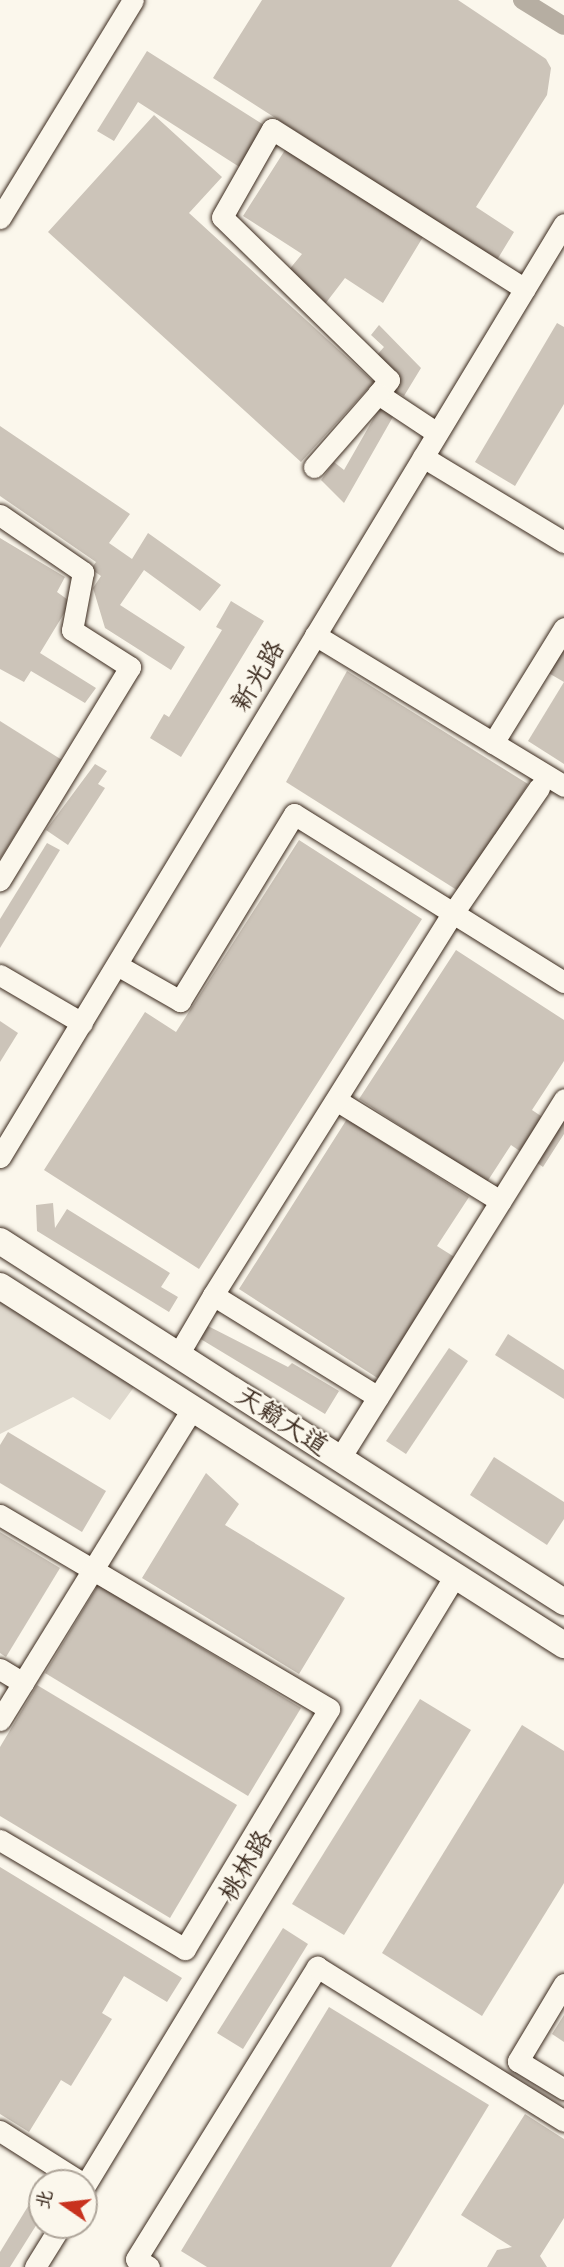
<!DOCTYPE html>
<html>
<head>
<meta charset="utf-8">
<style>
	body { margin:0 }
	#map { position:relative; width:564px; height:2267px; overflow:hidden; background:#fbf7ec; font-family:Sriracha,"LXGW WenKai TC",sans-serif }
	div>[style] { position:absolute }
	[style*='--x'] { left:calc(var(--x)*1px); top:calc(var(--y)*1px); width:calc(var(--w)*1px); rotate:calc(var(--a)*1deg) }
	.green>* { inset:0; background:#dfd9ce }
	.canal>* { height:18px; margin:-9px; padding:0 9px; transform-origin:9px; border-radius:9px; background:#b6aea2 }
	.building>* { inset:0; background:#ccc4b9 }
	.roads { filter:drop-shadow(0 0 2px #3b2a1e) drop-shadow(0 0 2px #3b2a1e) }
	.minor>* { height:21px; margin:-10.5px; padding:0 10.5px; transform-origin:10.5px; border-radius:10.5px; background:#fbf7ec }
	.major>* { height:26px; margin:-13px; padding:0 13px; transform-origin:13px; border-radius:13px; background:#fbf7ec }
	span { translate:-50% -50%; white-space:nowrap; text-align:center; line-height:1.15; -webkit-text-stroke:5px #fbf7ec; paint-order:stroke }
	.street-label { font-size:26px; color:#3b2a1e }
	.north { position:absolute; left:28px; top:2169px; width:70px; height:70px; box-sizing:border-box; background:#fbf7ec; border:2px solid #aea59a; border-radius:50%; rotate:284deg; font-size:19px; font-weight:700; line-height:28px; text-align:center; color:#3b2a1e }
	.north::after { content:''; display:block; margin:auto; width:24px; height:32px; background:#c8321e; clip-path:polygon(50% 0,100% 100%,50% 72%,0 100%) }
</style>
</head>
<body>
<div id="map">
	<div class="green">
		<div style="clip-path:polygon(0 1286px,142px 1376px,110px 1420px,73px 1397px,0 1434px)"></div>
	</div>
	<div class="canal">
		<div style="--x:522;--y:0;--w:49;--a:31.8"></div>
	</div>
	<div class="building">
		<div style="clip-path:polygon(262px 0,458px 0,546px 59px,551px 68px,547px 95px,476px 207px,514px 232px,497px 260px,213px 78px)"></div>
		<div style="clip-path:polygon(147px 51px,267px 127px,241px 168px,138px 102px,114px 141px,97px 131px)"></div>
		<div style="clip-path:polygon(154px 115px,222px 177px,189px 213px,374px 382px,301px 462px,48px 232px)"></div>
		<div style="clip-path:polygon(285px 150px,423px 237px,383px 303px,345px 278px,322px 308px,288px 271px,302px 254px,243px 216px)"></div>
		<div style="clip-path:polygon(557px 323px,564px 327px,564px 404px,515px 486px,475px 462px)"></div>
		<div style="clip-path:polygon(379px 325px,421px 368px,404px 396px,389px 389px,399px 374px,377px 355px,384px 347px,371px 335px)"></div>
		<div style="clip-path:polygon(380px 407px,394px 415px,344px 503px,321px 480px,334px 462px,344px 470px)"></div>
		<div style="clip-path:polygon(0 426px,130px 514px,109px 543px,132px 559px,148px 533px,221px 585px,200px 611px,144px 570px,120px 605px,185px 647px,171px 670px,105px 628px,93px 588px,101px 576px,91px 569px,96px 562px,0 496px)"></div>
		<div style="clip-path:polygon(0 538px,65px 577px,57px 592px,71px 602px,40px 653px,96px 688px,85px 703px,31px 671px,24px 682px,0 669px)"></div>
		<div style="clip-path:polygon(231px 601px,264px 621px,181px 757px,150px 738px,164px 714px,169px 717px,222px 630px,216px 627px)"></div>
		<div style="clip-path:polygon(564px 640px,564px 682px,545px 671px)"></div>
		<div style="clip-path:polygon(347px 671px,528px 784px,460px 892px,286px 782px)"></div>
		<div style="clip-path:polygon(564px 682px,564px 764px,528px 741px)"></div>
		<div style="clip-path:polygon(0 721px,62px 760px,0 859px)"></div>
		<div style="clip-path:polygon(95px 764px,107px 771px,98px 784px,105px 788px,68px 845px,46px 830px)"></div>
		<div style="clip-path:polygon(299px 840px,422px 919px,199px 1269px,44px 1170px,145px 1012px,176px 1032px)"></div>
		<div style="clip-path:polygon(47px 843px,60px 850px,0 948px,0 919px)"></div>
		<div style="clip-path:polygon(456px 950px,564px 1020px,564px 1061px,532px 1110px,553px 1124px,564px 1107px,564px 1134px,543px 1167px,511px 1145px,487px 1182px,359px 1099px)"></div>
		<div style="clip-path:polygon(0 1021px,18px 1033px,0 1062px)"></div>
		<div style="clip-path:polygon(347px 1119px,469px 1197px,437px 1246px,456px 1258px,379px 1379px,239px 1289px)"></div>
		<div style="clip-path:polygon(53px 1203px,55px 1228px,67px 1209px,170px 1273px,161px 1287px,178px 1297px,169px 1312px,37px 1231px,36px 1205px)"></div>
		<div style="clip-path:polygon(206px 1325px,288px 1367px,292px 1363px,339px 1391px,325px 1414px,199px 1338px)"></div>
		<div style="clip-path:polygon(508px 1334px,564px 1370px,564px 1399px,495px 1355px)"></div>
		<div style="clip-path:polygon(449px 1348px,468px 1361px,406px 1454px,386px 1441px)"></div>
		<div style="clip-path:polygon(8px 1432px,106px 1491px,82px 1532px,0 1483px,0 1445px)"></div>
		<div style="clip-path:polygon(494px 1457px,564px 1502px,564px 1519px,547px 1545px,470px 1495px)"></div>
		<div style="clip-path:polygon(206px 1473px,239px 1504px,225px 1525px,345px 1598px,299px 1674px,142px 1578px)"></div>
		<div style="clip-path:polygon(0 1532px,60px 1568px,6px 1657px,0 1653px)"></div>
		<div style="clip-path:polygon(98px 1585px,301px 1708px,248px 1796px,45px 1673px)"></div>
		<div style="clip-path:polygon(37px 1685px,237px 1805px,170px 1918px,0 1816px,0 1747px)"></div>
		<div style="clip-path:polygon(420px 1699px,471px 1730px,344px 1935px,292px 1904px)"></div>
		<div style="clip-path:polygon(522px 1725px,564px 1751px,564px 1883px,482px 2016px,382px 1953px)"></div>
		<div style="clip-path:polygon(0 1867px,182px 1978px,167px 2002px,124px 1976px,102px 2013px,112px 2019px,71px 2086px,61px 2080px,29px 2132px,0 2114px)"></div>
		<div style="clip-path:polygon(283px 1928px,308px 1944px,243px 2049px,217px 2033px)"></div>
		<div style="clip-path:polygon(329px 2007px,489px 2105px,391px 2267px,207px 2267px,181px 2251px)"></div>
		<div style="clip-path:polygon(564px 2015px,564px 2042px,552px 2034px)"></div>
		<div style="clip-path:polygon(525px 2114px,564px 2139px,564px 2218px,540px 2256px,547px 2267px,487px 2267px,497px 2250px,512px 2247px,461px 2215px)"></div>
		<div style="clip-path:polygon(38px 2190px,42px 2216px,10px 2267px,0 2267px,0 2252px)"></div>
	</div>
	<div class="roads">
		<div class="minor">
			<div style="--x:0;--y:218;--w:255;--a:-58.6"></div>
			<div style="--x:437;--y:433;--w:71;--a:-146.5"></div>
			<div style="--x:378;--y:394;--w:18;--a:-52"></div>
			<div style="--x:389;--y:380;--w:233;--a:-135.7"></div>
			<div style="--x:222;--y:217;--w:101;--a:-60.4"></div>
			<div style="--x:272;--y:129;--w:299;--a:32.3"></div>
			<div style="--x:423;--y:457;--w:165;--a:31.1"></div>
			<div style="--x:314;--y:467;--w:97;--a:-48.8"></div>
			<div style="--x:0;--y:515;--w:101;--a:34.5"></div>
			<div style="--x:83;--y:572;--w:59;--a:100.7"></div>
			<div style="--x:72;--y:630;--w:69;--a:32.5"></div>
			<div style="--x:130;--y:667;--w:250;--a:121.4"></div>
			<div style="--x:315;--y:635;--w:291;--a:31.2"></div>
			<div style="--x:493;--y:743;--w:135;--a:-58.3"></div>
			<div style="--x:117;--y:965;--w:73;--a:29.7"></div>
			<div style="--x:180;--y:1001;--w:219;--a:-58.6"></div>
			<div style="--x:294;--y:814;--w:318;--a:31.9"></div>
			<div style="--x:0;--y:975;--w:95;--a:30.3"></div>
			<div style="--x:336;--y:1100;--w:193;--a:31.6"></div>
			<div style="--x:0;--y:1157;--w:1090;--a:-58.85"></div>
			<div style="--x:213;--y:1295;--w:451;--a:-57.9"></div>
			<div style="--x:453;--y:913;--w:152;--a:-55.5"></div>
			<div style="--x:179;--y:1353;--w:67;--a:-59.6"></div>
			<div style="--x:213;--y:1295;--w:194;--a:31.7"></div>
			<div style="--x:340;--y:1458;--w:423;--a:-58"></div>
			<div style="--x:0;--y:1515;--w:382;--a:30.5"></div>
			<div style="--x:329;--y:1709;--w:280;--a:121"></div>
			<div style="--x:185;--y:1949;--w:215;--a:-149.5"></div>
			<div style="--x:0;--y:1669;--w:27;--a:31"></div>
			<div style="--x:0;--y:1720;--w:367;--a:-58.3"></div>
			<div style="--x:564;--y:1984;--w:90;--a:120.9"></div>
			<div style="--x:518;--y:2061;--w:54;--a:31.3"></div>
			<div style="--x:0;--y:2131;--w:97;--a:32.4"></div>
			<div style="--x:84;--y:2187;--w:717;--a:-58.75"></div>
			<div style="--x:35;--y:2267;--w:49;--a:-58.2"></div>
			<div style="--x:149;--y:2267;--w:15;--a:-148"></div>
			<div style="--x:136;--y:2259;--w:344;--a:-58.2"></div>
			<div style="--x:317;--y:1967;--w:291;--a:31.9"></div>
		</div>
		<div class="major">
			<div style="--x:0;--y:1241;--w:670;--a:32.62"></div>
			<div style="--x:0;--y:1286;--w:669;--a:32.48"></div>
		</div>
	</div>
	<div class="street-label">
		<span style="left:258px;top:676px;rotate:-59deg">新光路</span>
		<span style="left:282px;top:1421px;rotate:33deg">天籁大道</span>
		<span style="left:246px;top:1866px;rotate:-59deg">桃林路</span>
	</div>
	<div class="north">北</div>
</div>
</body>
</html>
